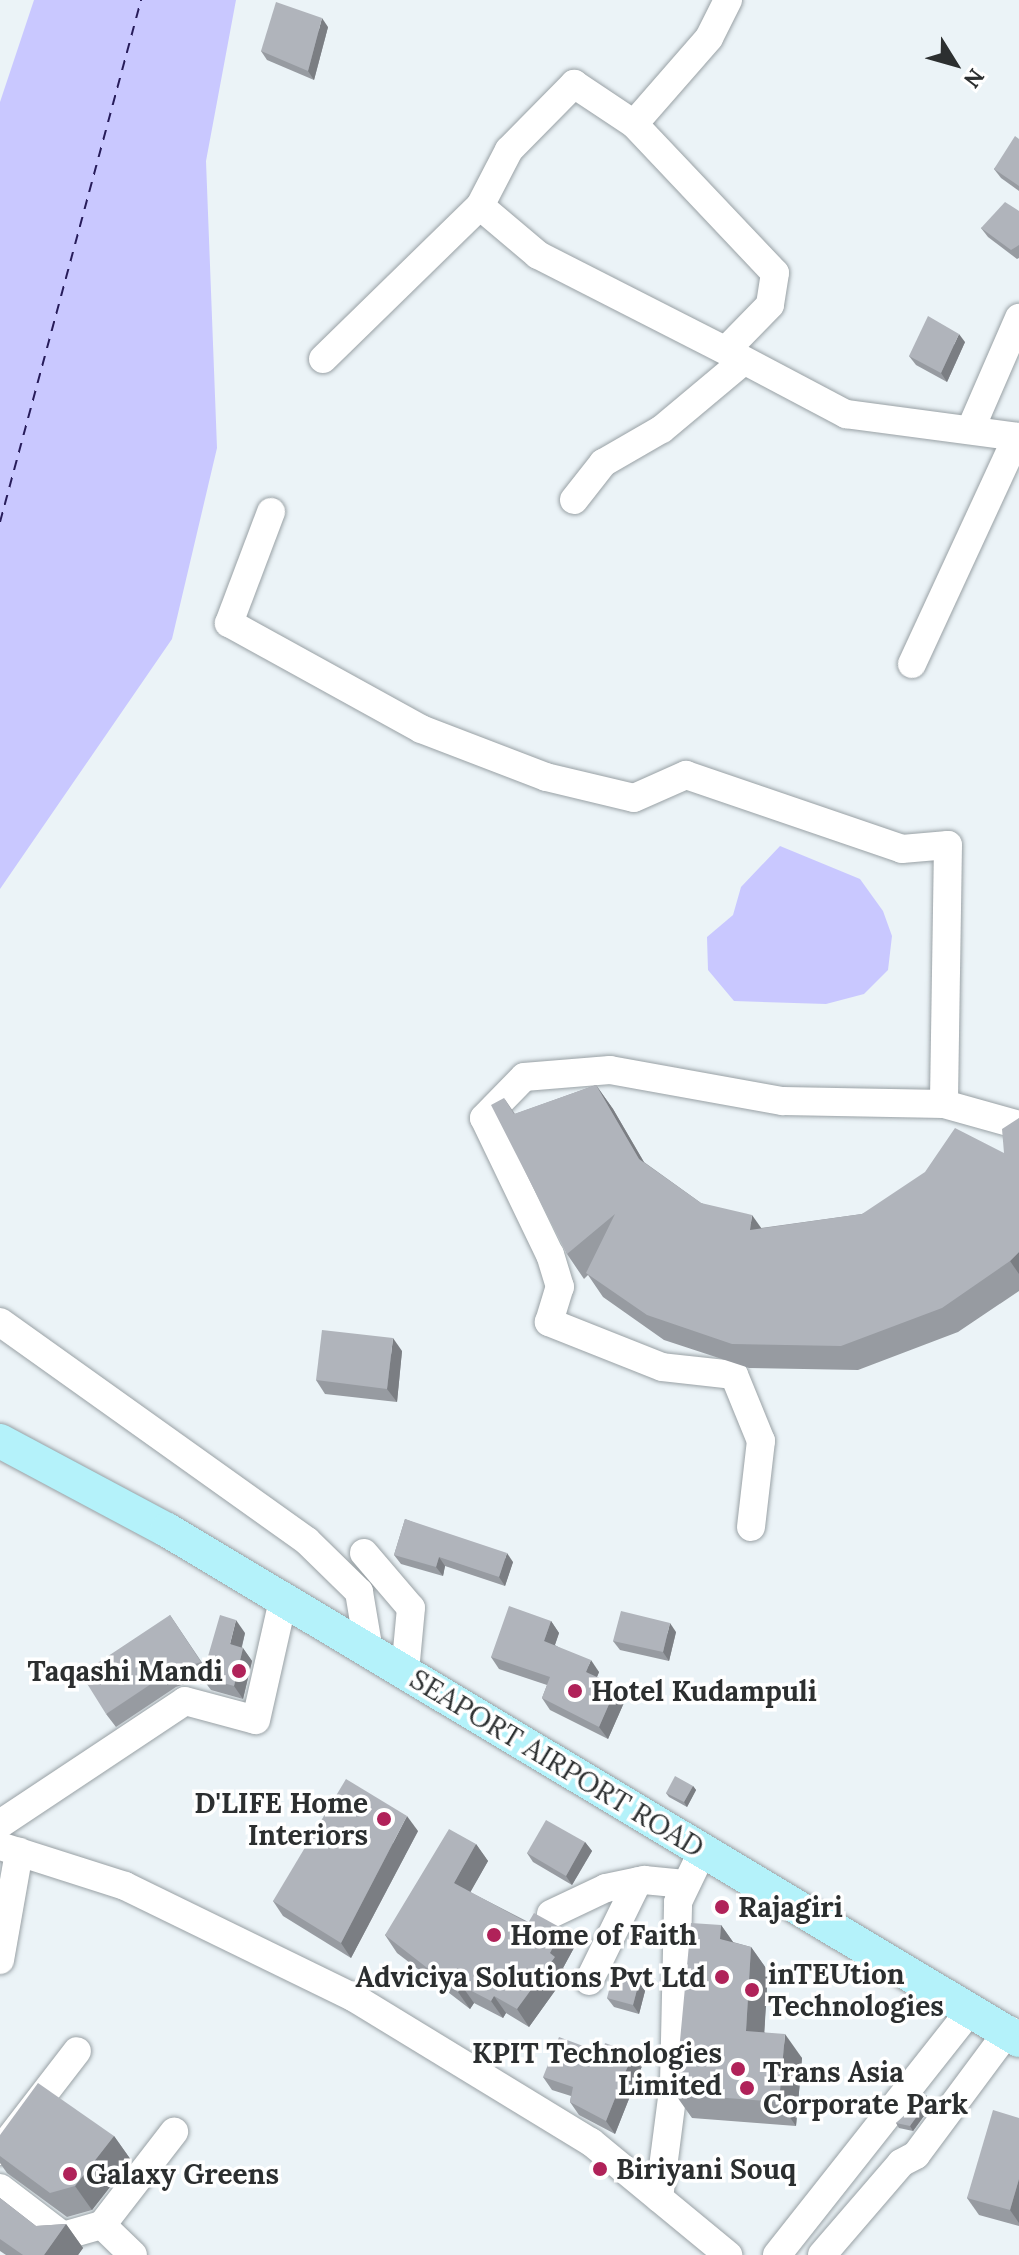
<!DOCTYPE html>
<html>
<head>
<meta charset="utf-8">
<style>
	body { margin:0 }
	#map { position:relative; width:1019px; height:2255px; overflow:hidden; background:#ebf3f7; font-family:Lora,serif }
	div>[style] { position:absolute }
	[style*='--x'] { left:calc(var(--x)*1px); top:calc(var(--y)*1px); width:calc(var(--w)*1px); rotate:calc(var(--a)*1deg) }
	.water>* { inset:0; background:#c9c8ff }
	.ferry>* { height:2px; margin-top:-1px; transform-origin:0; background:repeating-linear-gradient(90deg,#271c5a 0 10px,transparent 0 18px) }
	.roads { filter:drop-shadow(0 0 2px #99a1a5) drop-shadow(0 0 2px #99a1a5) }
	.minor>* { height:28px; margin:-14px; padding:0 14px; transform-origin:14px; border-radius:14px; background:#fff }
	.major>* { height:34px; margin:-17px; padding:0 17px; transform-origin:17px; border-radius:17px; background:#b4f2fa }
	.wall>* { inset:0; background:#979ba1 }
	.shaded-wall>* { inset:0; background:#7b7e83 }
	.building>* { inset:0; background:#b0b4bb }
	.dots>* { width:22px; height:22px; translate:-50% -50%; box-sizing:border-box; border:4px solid #fff; border-radius:50% }
	span { translate:-50% -50%; white-space:nowrap; text-align:center; line-height:1.15; -webkit-text-stroke:7px #fff; paint-order:stroke }
	.poi-label { font-size:28px; color:#2c2f30; font-weight:700 }
	.right { translate:-100% -50%; text-align:right }
	.left { translate:0 -50%; text-align:left }
	.street-label { font-size:28px; color:#2c2f30 }
	.north { position:absolute; left:915px; top:24px; width:80px; height:80px; -webkit-text-stroke:6px #fff; paint-order:stroke; rotate:127deg; font-size:22px; font-weight:700; line-height:32px; text-align:center; color:#2c2f30 }
	.north::after { content:''; display:block; margin:auto; width:28px; height:36px; background:#2c2f30; clip-path:polygon(50% 0,100% 100%,50% 72%,0 100%) }
</style>
</head>
<body>
<div id="map">
	<div class="water">
		<div style="clip-path:polygon(34px 0,236px 0,206px 161px,217px 448px,172px 639px,0 889px,0 102px)"></div>
		<div style="clip-path:polygon(780px 846px,860px 879px,883px 911px,892px 936px,888px 970px,864px 994px,826px 1004px,734px 1001px,708px 970px,707px 937px,733px 915px,741px 887px)"></div>
	</div>
	<div class="ferry">
		<div style="--x:0;--y:522;--w:541;--a:-74.88"></div>
	</div>
	<div class="roads">
		<div class="minor">
			<div style="--x:728;--y:0;--w:42;--a:116.6"></div>
			<div style="--x:709;--y:38;--w:114;--a:131.1"></div>
			<div style="--x:634;--y:124;--w:205;--a:46.6"></div>
			<div style="--x:775;--y:273;--w:32;--a:99"></div>
			<div style="--x:770;--y:305;--w:57;--a:134.3"></div>
			<div style="--x:730;--y:346;--w:10;--a:66"></div>
			<div style="--x:734;--y:355;--w:127;--a:27.8"></div>
			<div style="--x:846;--y:414;--w:175;--a:7.6"></div>
			<div style="--x:480;--y:206;--w:76;--a:40.2"></div>
			<div style="--x:538;--y:255;--w:220;--a:27"></div>
			<div style="--x:323;--y:359;--w:219;--a:-44.3"></div>
			<div style="--x:480;--y:206;--w:63;--a:-62.6"></div>
			<div style="--x:509;--y:150;--w:93;--a:-45.4"></div>
			<div style="--x:574;--y:84;--w:72;--a:33.7"></div>
			<div style="--x:972;--y:426;--w:118;--a:-66.5"></div>
			<div style="--x:574;--y:500;--w:47;--a:-51.9"></div>
			<div style="--x:603;--y:463;--w:68;--a:-30"></div>
			<div style="--x:662;--y:429;--w:104;--a:-39.9"></div>
			<div style="--x:271;--y:512;--w:119;--a:110.7"></div>
			<div style="--x:229;--y:623;--w:219;--a:28.9"></div>
			<div style="--x:421;--y:729;--w:134;--a:21"></div>
			<div style="--x:546;--y:777;--w:90;--a:13.4"></div>
			<div style="--x:634;--y:798;--w:57;--a:-23.9"></div>
			<div style="--x:686;--y:775;--w:228;--a:18.9"></div>
			<div style="--x:902;--y:849;--w:46;--a:-5"></div>
			<div style="--x:948;--y:845;--w:259;--a:90.9"></div>
			<div style="--x:912;--y:664;--w:250;--a:-65.2"></div>
			<div style="--x:0;--y:1322;--w:377;--a:35.5"></div>
			<div style="--x:307;--y:1541;--w:73;--a:44.4"></div>
			<div style="--x:359;--y:1592;--w:60;--a:80.4"></div>
			<div style="--x:751;--y:1527;--w:87;--a:-83.4"></div>
			<div style="--x:761;--y:1441;--w:71;--a:-112.2"></div>
			<div style="--x:734;--y:1375;--w:72;--a:-173.7"></div>
			<div style="--x:662;--y:1367;--w:122;--a:-158.3"></div>
			<div style="--x:549;--y:1322;--w:37;--a:-73"></div>
			<div style="--x:560;--y:1287;--w:34;--a:-107"></div>
			<div style="--x:550;--y:1255;--w:152;--a:-115.7"></div>
			<div style="--x:484;--y:1118;--w:57;--a:-45.7"></div>
			<div style="--x:524;--y:1077;--w:86;--a:-4.7"></div>
			<div style="--x:610;--y:1070;--w:176;--a:10.2"></div>
			<div style="--x:783;--y:1101;--w:161;--a:1.1"></div>
			<div style="--x:944;--y:1104;--w:78;--a:15.6"></div>
			<div style="--x:364;--y:1553;--w:72;--a:49.5"></div>
			<div style="--x:411;--y:1608;--w:64;--a:95.4"></div>
			<div style="--x:0;--y:1824;--w:222;--a:-33.6"></div>
			<div style="--x:185;--y:1701;--w:73;--a:15"></div>
			<div style="--x:256;--y:1720;--w:123;--a:-77.3"></div>
			<div style="--x:0;--y:1846;--w:131;--a:17.7"></div>
			<div style="--x:125;--y:1886;--w:254;--a:26"></div>
			<div style="--x:353;--y:1997;--w:279;--a:31.4"></div>
			<div style="--x:591;--y:2142;--w:178;--a:39.5"></div>
			<div style="--x:551;--y:1914;--w:61;--a:-25.3"></div>
			<div style="--x:606;--y:1888;--w:39;--a:-12"></div>
			<div style="--x:644;--y:1880;--w:41;--a:5.6"></div>
			<div style="--x:0;--y:1960;--w:110;--a:-80"></div>
			<div style="--x:589;--y:1981;--w:111;--a:-63.9"></div>
			<div style="--x:0;--y:2151;--w:126;--a:-52.4"></div>
			<div style="--x:0;--y:2188;--w:79;--a:37.3"></div>
			<div style="--x:63;--y:2236;--w:41;--a:-15.8"></div>
			<div style="--x:102;--y:2225;--w:43;--a:44.1"></div>
			<div style="--x:659;--y:2198;--w:116;--a:-82.6"></div>
			<div style="--x:674;--y:2083;--w:181;--a:-88.7"></div>
			<div style="--x:678;--y:1902;--w:58;--a:-64.3"></div>
			<div style="--x:102;--y:2225;--w:118;--a:-52.3"></div>
			<div style="--x:777;--y:2255;--w:313;--a:-51.7"></div>
			<div style="--x:822;--y:2255;--w:121;--a:-49.3"></div>
			<div style="--x:901;--y:2163;--w:17;--a:-28"></div>
			<div style="--x:916;--y:2155;--w:156;--a:-53.4"></div>
		</div>
		<div class="major">
			<div style="--x:0;--y:1441;--w:189;--a:28.1"></div>
			<div style="--x:167;--y:1530;--w:993;--a:30.9"></div>
		</div>
	</div>
	<div class="wall">
		<div style="clip-path:polygon(328px 27px,314px 80px,267px 60px,261px 51px)"></div>
		<div style="clip-path:polygon(1019px 139px,1019px 191px,1001px 178px,994px 169px)"></div>
		<div style="clip-path:polygon(1019px 211px,1019px 258px,1017px 259px,988px 237px,981px 228px)"></div>
		<div style="clip-path:polygon(965px 342px,947px 382px,916px 365px,909px 356px)"></div>
		<div style="clip-path:polygon(596px 1085px,613px 1109px,644px 1162px,701px 1203px,761px 1228px,862px 1214px,1004px 1153px,1019px 1118px,1019px 1291px,958px 1332px,858px 1370px,749px 1368px,664px 1340px,603px 1297px,588px 1275px,584px 1279px,567px 1254px,504px 1098px,515px 1114px)"></div>
		<div style="clip-path:polygon(402px 1351px,397px 1402px,325px 1394px,316px 1380px)"></div>
		<div style="clip-path:polygon(405px 1519px,513px 1562px,505px 1586px,445px 1566px,443px 1576px,401px 1564px,394px 1555px)"></div>
		<div style="clip-path:polygon(170px 1615px,205px 1667px,245px 1633px,242px 1647px,252px 1661px,243px 1699px,211px 1690px,202px 1678px,176px 1687px,116px 1727px,106px 1714px)"></div>
		<div style="clip-path:polygon(551px 1621px,559px 1633px,555px 1645px,599px 1672px,597px 1677px,617px 1686px,626px 1698px,608px 1739px,550px 1710px,542px 1698px,547px 1685px,499px 1669px,491px 1657px)"></div>
		<div style="clip-path:polygon(676px 1632px,669px 1661px,620px 1650px,613px 1641px)"></div>
		<div style="clip-path:polygon(693px 1786px,696px 1790px,687px 1807px,669px 1797px,666px 1793px)"></div>
		<div style="clip-path:polygon(418px 1831px,351px 1958px,283px 1916px,273px 1901px)"></div>
		<div style="clip-path:polygon(585px 1842px,592px 1851px,572px 1885px,533px 1862px,527px 1853px)"></div>
		<div style="clip-path:polygon(476px 1844px,488px 1861px,470px 1892px,575px 1946px,563px 1968px,567px 1974px,529px 2027px,506px 2013px,503px 2018px,474px 2003px,470px 2009px,397px 1953px,385px 1935px)"></div>
		<div style="clip-path:polygon(721px 1925px,733px 1942px,751px 1947px,768px 1971px,764px 2032px,802px 2058px,796px 2126px,692px 2118px,675px 2094px)"></div>
		<div style="clip-path:polygon(639px 1982px,645px 1991px,639px 2014px,614px 2007px,607px 1998px)"></div>
		<div style="clip-path:polygon(642px 2066px,615px 2134px,579px 2115px,570px 2102px,571px 2096px,552px 2090px,543px 2077px)"></div>
		<div style="clip-path:polygon(929px 2099px,929px 2109px,913px 2131px,899px 2128px,896px 2123px)"></div>
		<div style="clip-path:polygon(1019px 2118px,1019px 2226px,979px 2215px,967px 2198px)"></div>
		<div style="clip-path:polygon(0 2135px,114px 2136px,131px 2160px,92px 2210px,67px 2217px,7px 2173px,0 2163px)"></div>
		<div style="clip-path:polygon(0 2198px,36px 2226px,66px 2224px,83px 2248px,78px 2255px,6px 2255px,0 2251px)"></div>
	</div>
	<div class="shaded-wall">
		<div style="clip-path:polygon(322px 18px,328px 27px,314px 80px,308px 71px)"></div>
		<div style="clip-path:polygon(959px 334px,965px 342px,947px 382px,941px 373px)"></div>
		<div style="clip-path:polygon(596px 1085px,613px 1109px,656px 1183px,639px 1159px)"></div>
		<div style="clip-path:polygon(752px 1215px,769px 1239px,750px 1230px)"></div>
		<div style="clip-path:polygon(1019px 1252px,1019px 1274px,1010px 1261px)"></div>
		<div style="clip-path:polygon(393px 1338px,402px 1351px,397px 1402px,387px 1389px)"></div>
		<div style="clip-path:polygon(507px 1553px,513px 1562px,505px 1586px,499px 1577px)"></div>
		<div style="clip-path:polygon(439px 1557px,445px 1566px,443px 1576px,436px 1567px)"></div>
		<div style="clip-path:polygon(236px 1620px,245px 1633px,239px 1657px,230px 1644px)"></div>
		<div style="clip-path:polygon(551px 1621px,559px 1633px,552px 1653px,544px 1641px)"></div>
		<div style="clip-path:polygon(670px 1623px,676px 1632px,669px 1661px,663px 1652px)"></div>
		<div style="clip-path:polygon(243px 1648px,252px 1661px,243px 1699px,234px 1686px)"></div>
		<div style="clip-path:polygon(591px 1660px,599px 1672px,594px 1684px,586px 1672px)"></div>
		<div style="clip-path:polygon(617px 1686px,626px 1698px,608px 1739px,599px 1727px)"></div>
		<div style="clip-path:polygon(693px 1786px,696px 1790px,687px 1807px,684px 1802px)"></div>
		<div style="clip-path:polygon(407px 1816px,418px 1831px,351px 1958px,341px 1943px)"></div>
		<div style="clip-path:polygon(585px 1842px,592px 1851px,572px 1885px,566px 1876px)"></div>
		<div style="clip-path:polygon(476px 1844px,488px 1861px,466px 1900px,454px 1883px)"></div>
		<div style="clip-path:polygon(721px 1925px,738px 1949px,720px 1939px)"></div>
		<div style="clip-path:polygon(563px 1929px,575px 1946px,563px 1968px,567px 1974px,529px 2027px,517px 2009px)"></div>
		<div style="clip-path:polygon(751px 1947px,768px 1971px,763px 2055px,746px 2031px)"></div>
		<div style="clip-path:polygon(639px 1982px,645px 1991px,639px 2014px,633px 2005px)"></div>
		<div style="clip-path:polygon(462px 1986px,474px 2003px,470px 2009px,458px 1992px)"></div>
		<div style="clip-path:polygon(494px 1996px,506px 2013px,503px 2018px,491px 2001px)"></div>
		<div style="clip-path:polygon(785px 2034px,802px 2058px,796px 2126px,779px 2102px)"></div>
		<div style="clip-path:polygon(633px 2053px,642px 2066px,615px 2134px,606px 2121px)"></div>
		<div style="clip-path:polygon(926px 2095px,929px 2099px,929px 2109px,913px 2131px,910px 2126px)"></div>
		<div style="clip-path:polygon(114px 2136px,131px 2160px,92px 2210px,75px 2186px)"></div>
		<div style="clip-path:polygon(1019px 2179px,1019px 2223px,1010px 2210px)"></div>
		<div style="clip-path:polygon(66px 2224px,83px 2248px,78px 2255px,44px 2255px)"></div>
	</div>
	<div class="building">
		<div style="clip-path:polygon(276px 2px,322px 18px,308px 71px,261px 51px)"></div>
		<div style="clip-path:polygon(1015px 136px,1019px 139px,1019px 186px,994px 169px)"></div>
		<div style="clip-path:polygon(1005px 202px,1019px 211px,1019px 245px,1011px 250px,981px 228px)"></div>
		<div style="clip-path:polygon(928px 316px,959px 334px,941px 373px,909px 356px)"></div>
		<div style="clip-path:polygon(596px 1085px,639px 1159px,701px 1203px,752px 1215px,750px 1230px,862px 1214px,925px 1172px,955px 1128px,1004px 1153px,1002px 1129px,1019px 1118px,1019px 1252px,1010px 1261px,942px 1308px,841px 1346px,732px 1344px,647px 1315px,586px 1273px,615px 1214px,567px 1254px,491px 1105px,504px 1098px,514px 1114px)"></div>
		<div style="clip-path:polygon(322px 1330px,393px 1338px,387px 1389px,316px 1380px)"></div>
		<div style="clip-path:polygon(405px 1519px,507px 1553px,499px 1577px,439px 1557px,436px 1567px,394px 1555px)"></div>
		<div style="clip-path:polygon(509px 1606px,551px 1621px,544px 1641px,591px 1660px,586px 1672px,617px 1686px,599px 1727px,542px 1698px,550px 1677px,491px 1657px)"></div>
		<div style="clip-path:polygon(621px 1611px,670px 1623px,663px 1652px,613px 1641px)"></div>
		<div style="clip-path:polygon(170px 1615px,201px 1662px,166px 1674px,106px 1714px,81px 1674px)"></div>
		<div style="clip-path:polygon(220px 1615px,236px 1620px,230px 1644px,243px 1648px,234px 1686px,202px 1677px)"></div>
		<div style="clip-path:polygon(675px 1776px,693px 1786px,684px 1802px,666px 1793px)"></div>
		<div style="clip-path:polygon(346px 1779px,407px 1816px,341px 1943px,273px 1901px)"></div>
		<div style="clip-path:polygon(546px 1820px,585px 1842px,566px 1876px,527px 1853px)"></div>
		<div style="clip-path:polygon(449px 1829px,476px 1844px,454px 1883px,528px 1923px,534px 1913px,563px 1929px,550px 1953px,555px 1957px,517px 2009px,494px 1996px,491px 2001px,462px 1986px,458px 1992px,385px 1935px)"></div>
		<div style="clip-path:polygon(691px 1923px,721px 1925px,720px 1939px,751px 1947px,746px 2031px,785px 2034px,779px 2102px,675px 2094px)"></div>
		<div style="clip-path:polygon(613px 1975px,639px 1982px,633px 2005px,607px 1998px)"></div>
		<div style="clip-path:polygon(559px 2037px,602px 2053px,605px 2043px,633px 2053px,606px 2121px,570px 2102px,573px 2087px,543px 2077px)"></div>
		<div style="clip-path:polygon(38px 2083px,114px 2136px,75px 2186px,50px 2193px,0 2156px,0 2135px)"></div>
		<div style="clip-path:polygon(926px 2095px,926px 2104px,910px 2126px,896px 2123px)"></div>
		<div style="clip-path:polygon(993px 2110px,1019px 2118px,1019px 2179px,1010px 2210px,967px 2198px)"></div>
		<div style="clip-path:polygon(0 2198px,36px 2226px,66px 2224px,44px 2255px,23px 2255px,0 2239px)"></div>
	</div>
	<div class="dots">
		<div style="left:239px;top:1671px;background:#b02259"></div>
		<div style="left:575px;top:1691px;background:#b02259"></div>
		<div style="left:384px;top:1819px;background:#b02259"></div>
		<div style="left:722px;top:1907px;background:#b02259"></div>
		<div style="left:494px;top:1935px;background:#b02259"></div>
		<div style="left:722px;top:1977px;background:#b02259"></div>
		<div style="left:752px;top:1990px;background:#b02259"></div>
		<div style="left:738px;top:2069px;background:#b02259"></div>
		<div style="left:747px;top:2088px;background:#b02259"></div>
		<div style="left:600px;top:2169px;background:#b02259"></div>
		<div style="left:70px;top:2174px;background:#b02259"></div>
	</div>
	<div class="poi-label">
		<span class="right" style="left:223px;top:1671px">Taqashi Mandi</span>
		<span class="left" style="left:591px;top:1691px">Hotel Kudampuli</span>
		<span class="right" style="left:368px;top:1819px">D'LIFE Home<br>Interiors</span>
		<span class="left" style="left:738px;top:1907px">Rajagiri</span>
		<span class="left" style="left:510px;top:1935px">Home of Faith</span>
		<span class="left" style="left:768px;top:1990px">inTEUtion<br>Technologies</span>
		<span class="right" style="left:706px;top:1977px">Adviciya Solutions Pvt Ltd</span>
		<span class="right" style="left:722px;top:2069px">KPIT Technologies<br>Limited</span>
		<span class="left" style="left:763px;top:2088px">Trans Asia<br>Corporate Park</span>
		<span class="left" style="left:616px;top:2169px">Biriyani Souq</span>
		<span class="left" style="left:86px;top:2174px">Galaxy Greens</span>
	</div>
	<div class="street-label">
		<span style="left:557px;top:1763px;rotate:31deg">SEAPORT AIRPORT ROAD</span>
	</div>
	<div class="north">N</div>
</div>
</body>
</html>
